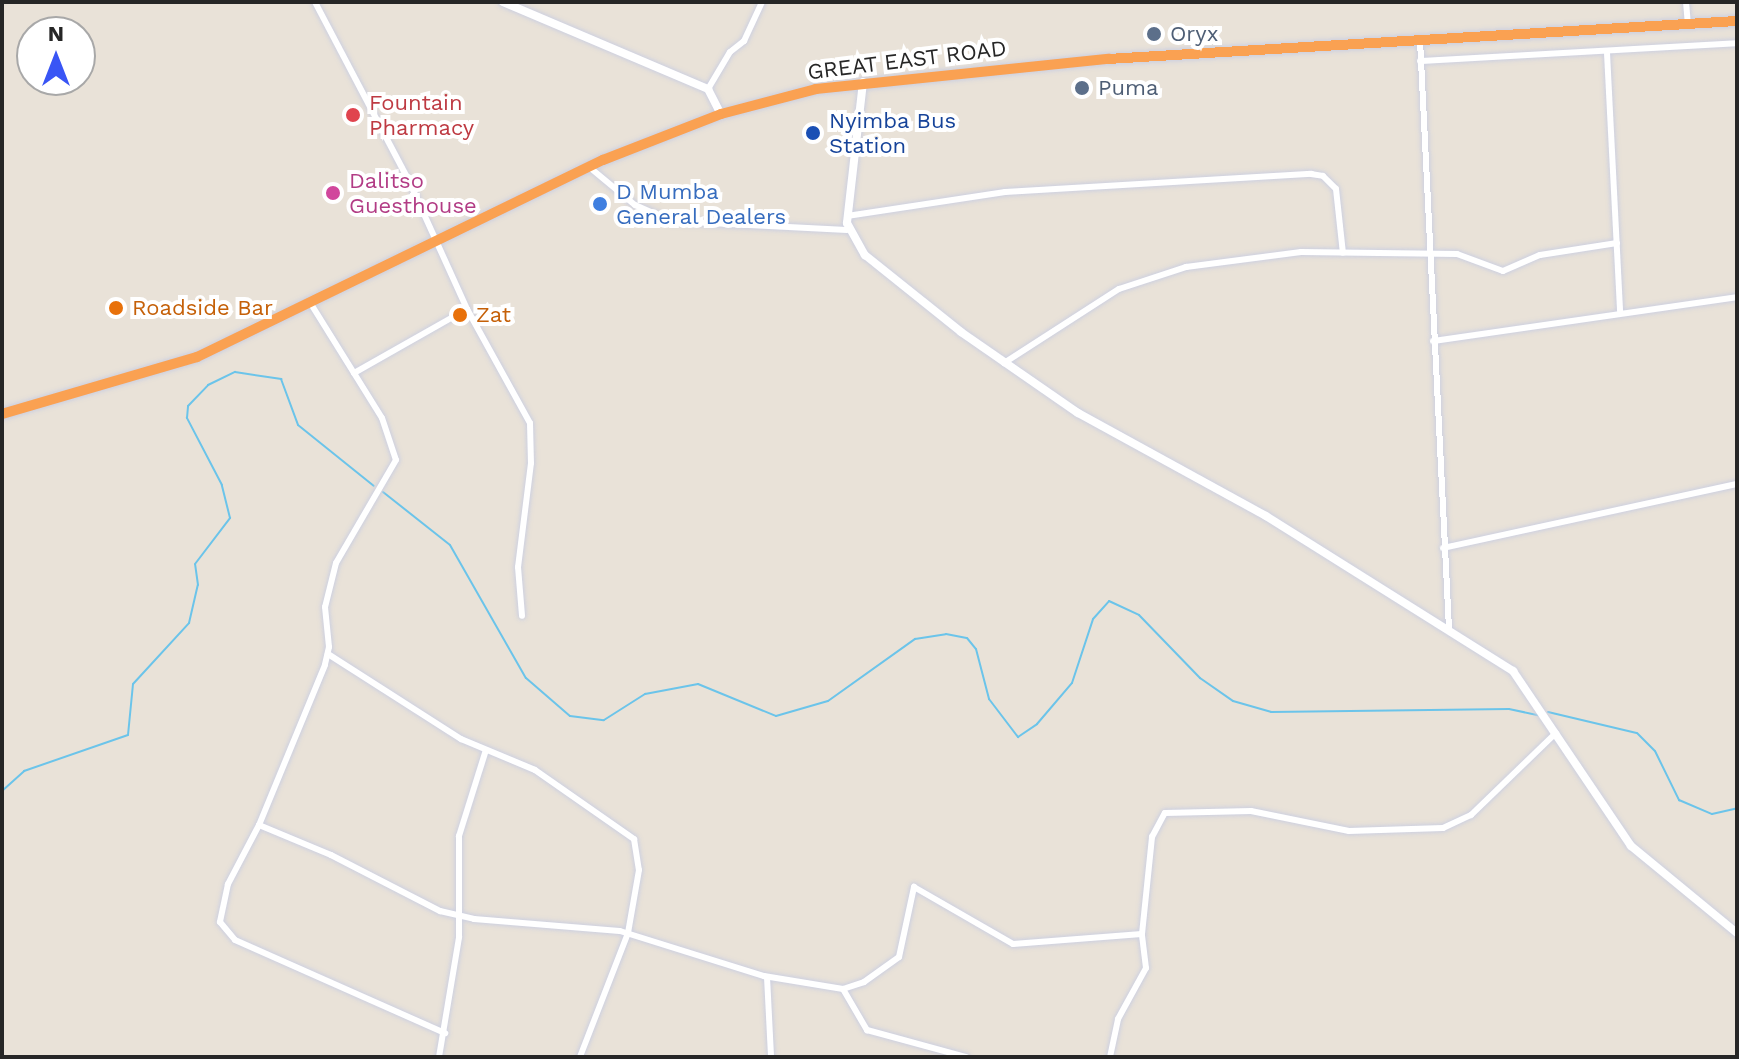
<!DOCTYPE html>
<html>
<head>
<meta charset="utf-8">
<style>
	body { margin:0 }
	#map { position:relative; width:1739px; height:1059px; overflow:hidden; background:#e9e2d8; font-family:"Work Sans",sans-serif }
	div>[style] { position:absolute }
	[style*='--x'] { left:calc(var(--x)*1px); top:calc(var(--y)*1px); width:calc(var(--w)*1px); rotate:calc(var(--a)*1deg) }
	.stream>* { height:2px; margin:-1px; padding:0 1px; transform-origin:1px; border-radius:1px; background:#6bc4ea }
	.roads { filter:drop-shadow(0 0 2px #cdd0e0) drop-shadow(0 0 2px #cdd0e0) }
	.street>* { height:6px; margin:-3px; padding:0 3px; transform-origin:3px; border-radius:3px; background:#fff }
	.secondary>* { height:8px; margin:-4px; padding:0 4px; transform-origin:4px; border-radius:4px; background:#fff }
	.highway>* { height:10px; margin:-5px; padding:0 5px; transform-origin:5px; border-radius:5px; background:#faa152 }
	.dots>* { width:22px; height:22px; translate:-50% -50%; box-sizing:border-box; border:4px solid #fff; border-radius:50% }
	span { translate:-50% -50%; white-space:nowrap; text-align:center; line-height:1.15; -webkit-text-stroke:8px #fff; paint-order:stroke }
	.service-label { font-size:22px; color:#4e5e75 }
	.left { translate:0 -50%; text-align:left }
	.street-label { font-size:22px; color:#262626 }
	.health-label { font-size:22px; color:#be3a42 }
	.transit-label { font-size:22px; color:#164399 }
	.hotel-label { font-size:22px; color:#b23c85 }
	.shop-label { font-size:22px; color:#366cbe }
	.food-label { font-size:22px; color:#c56008 }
	.frame { position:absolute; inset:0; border:4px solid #262626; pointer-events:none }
	.north { position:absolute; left:16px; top:16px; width:80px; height:80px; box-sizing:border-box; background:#fff; border:2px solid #a8a8a8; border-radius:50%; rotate:0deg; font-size:22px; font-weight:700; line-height:32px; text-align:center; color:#262626 }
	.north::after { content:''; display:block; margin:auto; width:28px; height:36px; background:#3955f5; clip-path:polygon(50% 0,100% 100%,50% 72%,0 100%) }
</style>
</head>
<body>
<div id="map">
	<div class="stream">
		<div style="--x:383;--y:492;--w:85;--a:38.3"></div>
		<div style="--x:450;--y:545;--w:153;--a:60.3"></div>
		<div style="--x:526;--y:678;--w:58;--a:40.8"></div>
		<div style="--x:570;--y:716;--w:34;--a:7"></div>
		<div style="--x:604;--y:720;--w:49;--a:-32.4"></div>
		<div style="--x:645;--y:694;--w:54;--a:-10.7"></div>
		<div style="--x:698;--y:684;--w:84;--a:22.3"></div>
		<div style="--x:776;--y:716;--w:54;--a:-16.1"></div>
		<div style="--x:828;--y:701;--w:107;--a:-35.5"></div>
		<div style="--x:915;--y:639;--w:31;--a:-9"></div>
		<div style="--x:946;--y:634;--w:21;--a:11"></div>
		<div style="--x:967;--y:638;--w:14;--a:51"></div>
		<div style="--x:976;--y:649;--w:52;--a:75.4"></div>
		<div style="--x:989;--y:699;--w:48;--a:52.7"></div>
		<div style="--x:1018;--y:737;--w:23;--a:-34"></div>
		<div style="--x:1037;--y:724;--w:54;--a:-49.5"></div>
		<div style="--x:1072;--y:683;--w:67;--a:-71.8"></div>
		<div style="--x:1093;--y:619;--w:24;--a:-48"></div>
		<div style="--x:1109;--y:601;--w:33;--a:25"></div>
		<div style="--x:1139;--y:615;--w:88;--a:45.9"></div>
		<div style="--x:1200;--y:678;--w:40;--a:34.9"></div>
		<div style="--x:1233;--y:701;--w:40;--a:16"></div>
		<div style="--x:1271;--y:712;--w:238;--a:-0.7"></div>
		<div style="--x:1509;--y:709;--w:30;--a:12"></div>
		<div style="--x:1548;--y:712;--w:91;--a:13.3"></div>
		<div style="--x:1637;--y:733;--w:25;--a:45"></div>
		<div style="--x:1655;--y:751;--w:55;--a:63.9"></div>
		<div style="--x:1679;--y:800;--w:36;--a:23"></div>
		<div style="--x:1712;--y:814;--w:26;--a:-13"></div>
		<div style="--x:2;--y:791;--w:30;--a:-42"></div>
		<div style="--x:24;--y:771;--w:110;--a:-19.1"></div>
		<div style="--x:128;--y:735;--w:51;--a:-84.4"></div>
		<div style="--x:133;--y:684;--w:83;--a:-47.4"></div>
		<div style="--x:189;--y:623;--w:39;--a:-77"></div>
		<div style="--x:198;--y:585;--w:21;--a:-98"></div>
		<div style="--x:195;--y:564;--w:58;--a:-52.7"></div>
		<div style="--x:230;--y:518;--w:34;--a:-104"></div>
		<div style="--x:222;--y:485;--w:76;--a:-117.6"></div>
		<div style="--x:187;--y:418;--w:12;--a:-85"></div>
		<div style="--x:188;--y:406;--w:29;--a:-46"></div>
		<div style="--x:208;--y:385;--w:30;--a:-26"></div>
		<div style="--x:235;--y:372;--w:47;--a:8.7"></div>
		<div style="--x:281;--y:379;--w:49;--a:69.7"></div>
		<div style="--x:298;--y:425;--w:97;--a:38.8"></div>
	</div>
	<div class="roads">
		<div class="street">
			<div style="--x:315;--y:2;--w:202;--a:62.3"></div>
			<div style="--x:409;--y:181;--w:141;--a:65.6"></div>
			<div style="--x:467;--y:309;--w:130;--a:150.5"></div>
			<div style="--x:1686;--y:2;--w:22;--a:85"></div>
			<div style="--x:1420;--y:40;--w:589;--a:87.18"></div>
			<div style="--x:1607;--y:53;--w:260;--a:87.1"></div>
			<div style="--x:1420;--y:61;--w:318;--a:-3.2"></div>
			<div style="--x:708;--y:89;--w:43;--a:-59.3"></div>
			<div style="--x:730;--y:52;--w:18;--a:-38"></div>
			<div style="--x:744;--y:41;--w:43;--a:-65.2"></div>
			<div style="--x:588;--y:166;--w:61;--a:39.7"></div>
			<div style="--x:635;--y:205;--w:39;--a:24"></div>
			<div style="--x:671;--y:221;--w:176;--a:2.9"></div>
			<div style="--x:847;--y:216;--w:160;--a:-8.6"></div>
			<div style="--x:1005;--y:192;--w:307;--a:-3.4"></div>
			<div style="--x:1311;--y:174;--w:12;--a:9"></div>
			<div style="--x:1323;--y:176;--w:18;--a:45"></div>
			<div style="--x:1336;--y:189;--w:64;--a:83.8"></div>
			<div style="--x:311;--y:304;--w:134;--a:58.1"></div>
			<div style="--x:382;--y:418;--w:44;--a:71.6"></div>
			<div style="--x:396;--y:460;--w:119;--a:120.2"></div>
			<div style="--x:336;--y:563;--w:45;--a:104"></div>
			<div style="--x:325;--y:607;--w:40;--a:84.3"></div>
			<div style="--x:329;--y:647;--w:18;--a:103"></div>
			<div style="--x:325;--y:665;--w:173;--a:112.4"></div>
			<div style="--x:259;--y:825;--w:67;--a:117.7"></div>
			<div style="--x:228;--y:884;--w:39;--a:102"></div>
			<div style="--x:220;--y:922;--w:23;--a:50"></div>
			<div style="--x:235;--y:940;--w:230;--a:23.9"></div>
			<div style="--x:467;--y:309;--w:130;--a:61.1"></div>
			<div style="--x:530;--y:423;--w:40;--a:88.6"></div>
			<div style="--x:531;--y:463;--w:105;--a:97.1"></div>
			<div style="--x:518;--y:567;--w:49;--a:85.3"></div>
			<div style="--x:1433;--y:341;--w:307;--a:-8.2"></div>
			<div style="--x:1004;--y:363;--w:137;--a:-32.8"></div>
			<div style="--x:1119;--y:289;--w:71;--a:-18.2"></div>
			<div style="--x:1186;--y:267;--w:116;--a:-7.4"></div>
			<div style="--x:1301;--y:252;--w:156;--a:0.7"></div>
			<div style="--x:1457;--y:254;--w:49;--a:20.3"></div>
			<div style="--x:1503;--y:271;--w:40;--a:-23.4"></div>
			<div style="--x:1540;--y:255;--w:78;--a:-8.9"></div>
			<div style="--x:1443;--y:548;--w:301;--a:-12.3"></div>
			<div style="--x:328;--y:654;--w:158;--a:32.6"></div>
			<div style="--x:461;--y:739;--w:80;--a:22.7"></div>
			<div style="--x:535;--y:770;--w:121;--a:34.9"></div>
			<div style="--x:634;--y:839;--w:31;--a:81"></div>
			<div style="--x:639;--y:870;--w:64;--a:99.9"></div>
			<div style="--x:628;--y:933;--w:133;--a:111.2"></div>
			<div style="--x:259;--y:825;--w:78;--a:22.6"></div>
			<div style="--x:331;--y:855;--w:123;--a:27.2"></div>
			<div style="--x:440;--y:911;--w:35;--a:13"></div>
			<div style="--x:474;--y:919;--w:146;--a:4.7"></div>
			<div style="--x:620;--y:931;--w:151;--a:17.4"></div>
			<div style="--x:764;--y:976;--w:80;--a:9.3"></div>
			<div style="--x:843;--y:989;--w:22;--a:-18"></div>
			<div style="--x:864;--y:982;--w:43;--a:-35.5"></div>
			<div style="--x:899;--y:957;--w:72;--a:-77.9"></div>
			<div style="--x:914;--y:887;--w:114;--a:29.9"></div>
			<div style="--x:1013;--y:944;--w:129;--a:-4.4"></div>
			<div style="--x:1142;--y:934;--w:98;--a:-84.1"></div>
			<div style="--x:1152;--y:837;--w:27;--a:-62"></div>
			<div style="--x:1165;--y:813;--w:86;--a:-1.3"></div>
			<div style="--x:1251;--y:811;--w:100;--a:11.5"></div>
			<div style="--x:1349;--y:831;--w:94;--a:-1.8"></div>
			<div style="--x:1443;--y:828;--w:31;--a:-25"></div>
			<div style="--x:1471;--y:815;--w:118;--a:-44"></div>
			<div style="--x:767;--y:977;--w:80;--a:87.1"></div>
			<div style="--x:843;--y:989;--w:48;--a:59.7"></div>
			<div style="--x:867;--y:1030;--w:103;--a:15.3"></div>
			<div style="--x:439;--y:1057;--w:122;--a:-80.5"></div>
			<div style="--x:459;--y:937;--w:101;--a:-90"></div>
			<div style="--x:459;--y:836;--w:90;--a:-72.6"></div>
			<div style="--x:1110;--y:1057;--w:39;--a:-78"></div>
			<div style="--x:1118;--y:1019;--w:58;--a:-61.2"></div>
			<div style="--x:1146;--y:968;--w:34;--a:-97"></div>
		</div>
		<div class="secondary">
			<div style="--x:503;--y:2;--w:223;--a:23"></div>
			<div style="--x:708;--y:89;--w:28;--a:63"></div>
			<div style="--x:863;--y:82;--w:142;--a:96.5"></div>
			<div style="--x:847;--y:223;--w:37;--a:61"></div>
			<div style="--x:865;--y:255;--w:123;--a:38.7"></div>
			<div style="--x:961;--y:332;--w:142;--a:34.7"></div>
			<div style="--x:1078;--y:413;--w:214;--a:28.7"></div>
			<div style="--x:1266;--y:516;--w:292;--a:32.1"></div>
			<div style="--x:1513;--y:671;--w:211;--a:56"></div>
			<div style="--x:1631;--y:846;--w:137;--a:39.4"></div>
		</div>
		<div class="highway">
			<div style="--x:2;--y:414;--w:203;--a:-16.3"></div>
			<div style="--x:197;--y:357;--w:451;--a:-25.9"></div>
			<div style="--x:603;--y:160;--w:127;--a:-21.3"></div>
			<div style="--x:721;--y:114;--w:98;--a:-14.7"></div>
			<div style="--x:816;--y:89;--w:294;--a:-5.9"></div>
			<div style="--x:1108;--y:59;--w:630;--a:-3.46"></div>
		</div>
	</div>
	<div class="dots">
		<div style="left:1154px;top:34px;background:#5c6f8a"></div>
		<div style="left:1082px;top:88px;background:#5c6f8a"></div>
		<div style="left:353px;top:115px;background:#e0444e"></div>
		<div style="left:813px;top:133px;background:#1a4fb4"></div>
		<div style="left:333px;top:193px;background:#d1479c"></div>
		<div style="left:600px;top:204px;background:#3f7fe0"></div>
		<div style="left:116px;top:308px;background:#e8710a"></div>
		<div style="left:460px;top:315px;background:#e8710a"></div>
	</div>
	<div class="service-label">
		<span class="left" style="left:1170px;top:34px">Oryx</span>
		<span class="left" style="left:1098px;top:88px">Puma</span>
	</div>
	<div class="street-label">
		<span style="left:907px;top:60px;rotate:-7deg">GREAT EAST ROAD</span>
	</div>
	<div class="health-label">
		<span class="left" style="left:369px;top:115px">Fountain<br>Pharmacy</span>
	</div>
	<div class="transit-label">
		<span class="left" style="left:829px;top:133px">Nyimba Bus<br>Station</span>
	</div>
	<div class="hotel-label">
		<span class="left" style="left:349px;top:193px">Dalitso<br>Guesthouse</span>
	</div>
	<div class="shop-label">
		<span class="left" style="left:616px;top:204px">D Mumba<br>General Dealers</span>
	</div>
	<div class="food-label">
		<span class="left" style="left:132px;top:308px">Roadside Bar</span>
		<span class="left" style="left:476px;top:315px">Zat</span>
	</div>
	<div class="frame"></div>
	<div class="north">N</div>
</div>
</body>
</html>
